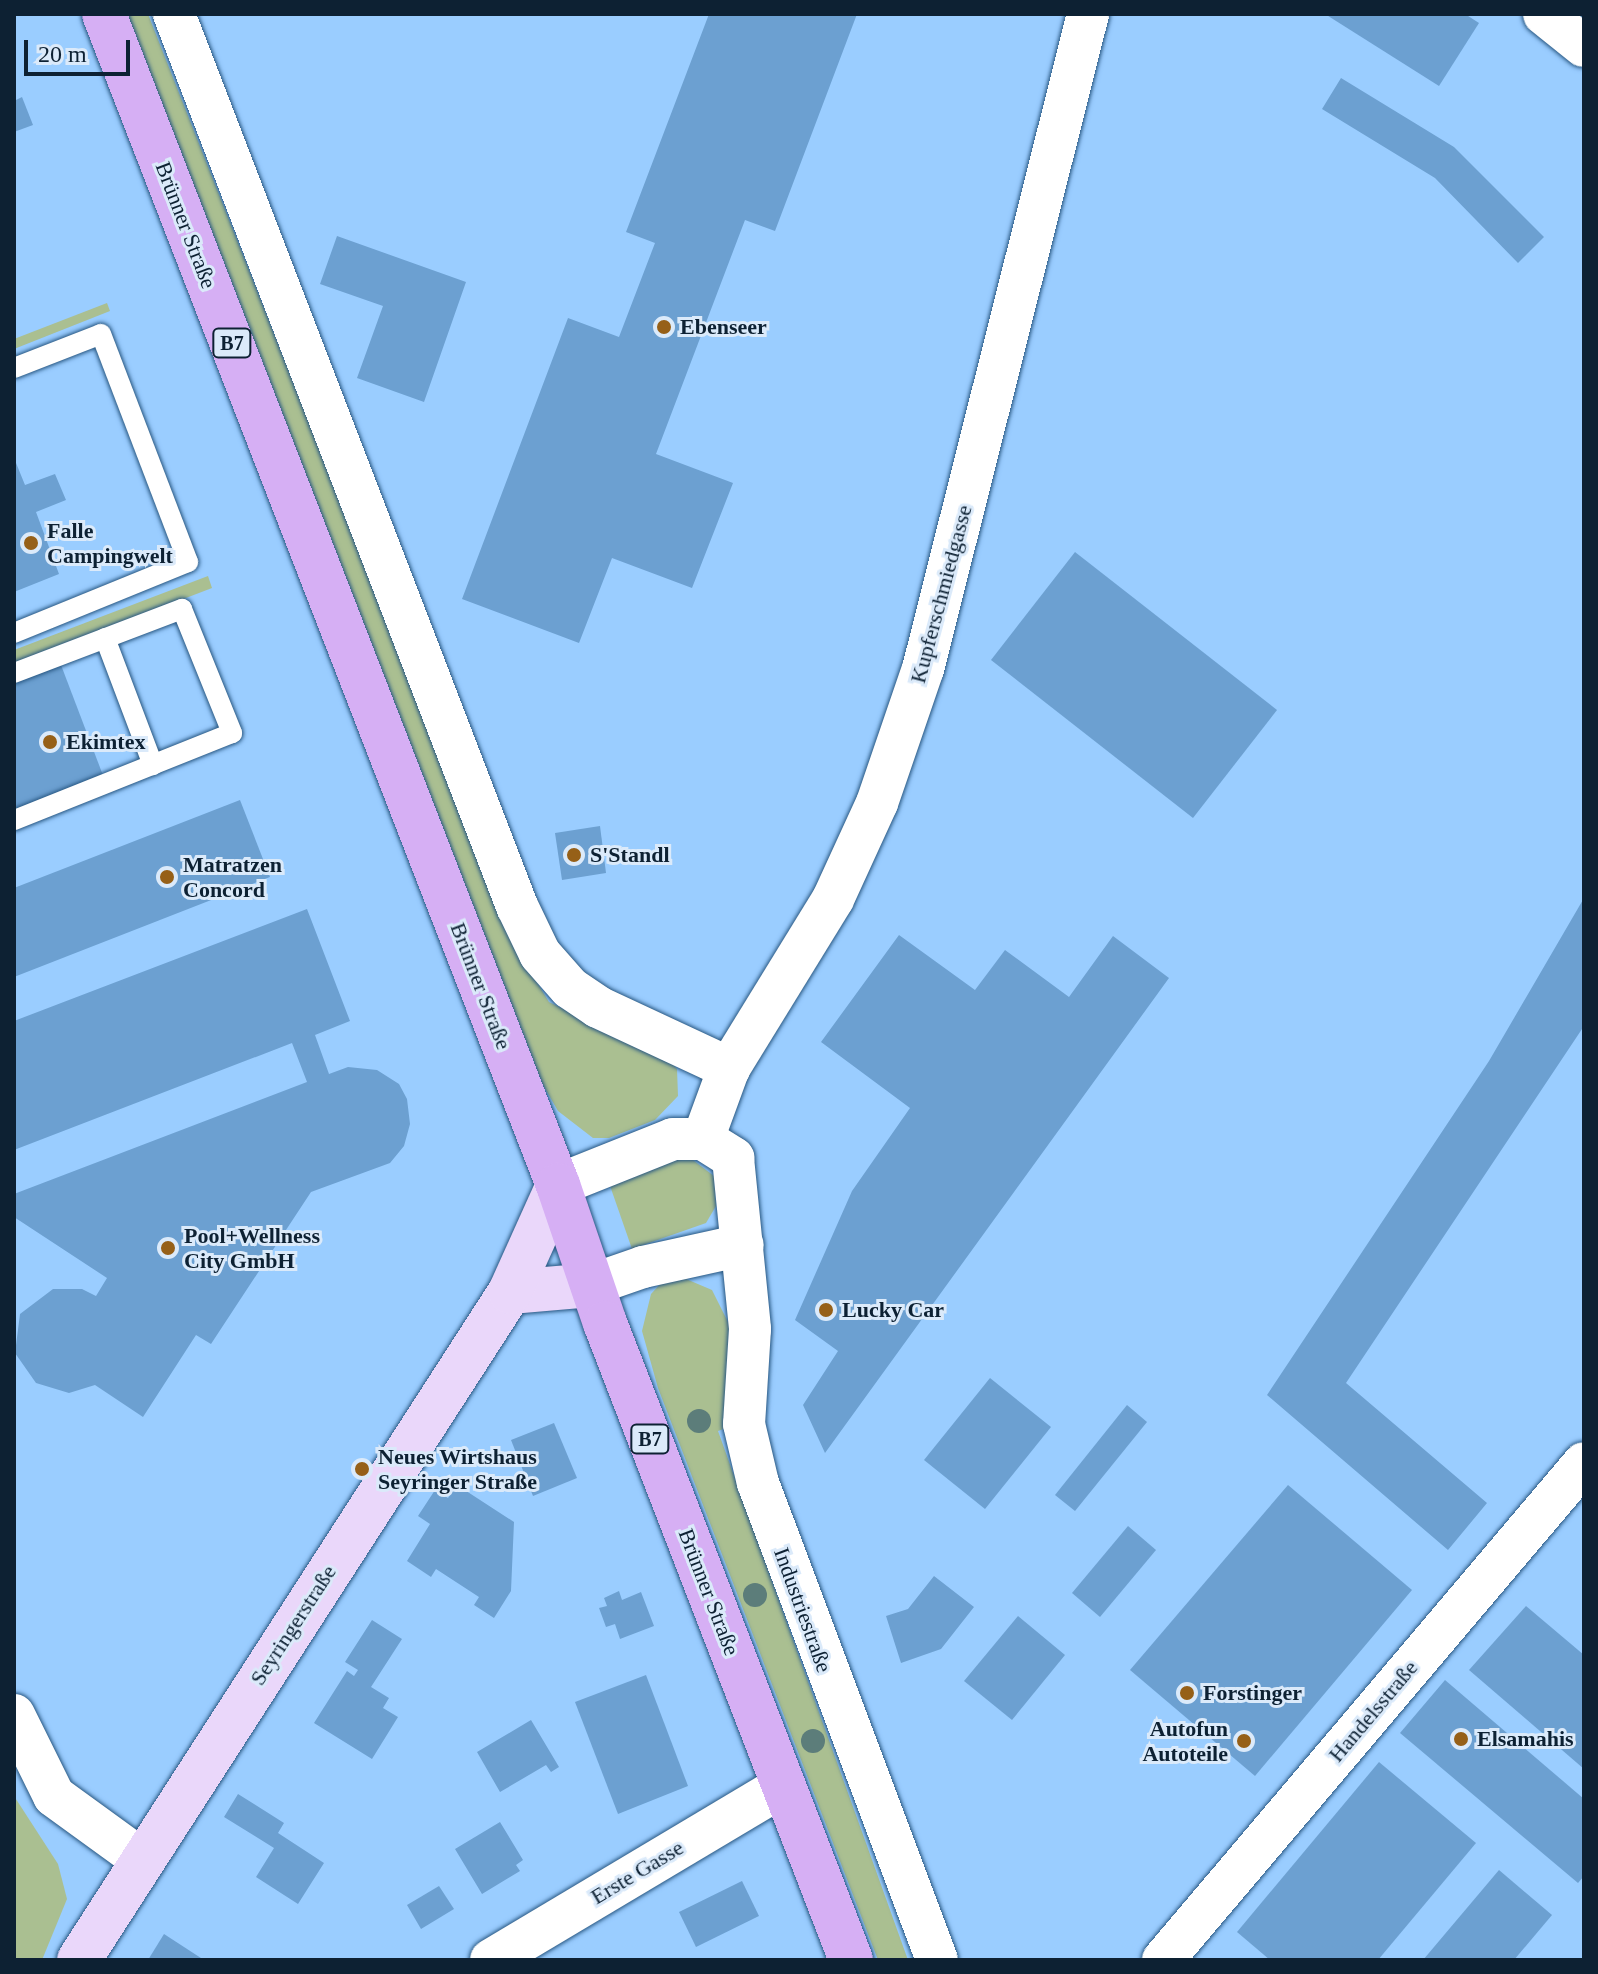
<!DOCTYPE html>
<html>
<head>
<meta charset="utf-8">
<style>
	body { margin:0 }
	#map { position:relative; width:1598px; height:1974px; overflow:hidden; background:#9acdff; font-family:Georgia,serif }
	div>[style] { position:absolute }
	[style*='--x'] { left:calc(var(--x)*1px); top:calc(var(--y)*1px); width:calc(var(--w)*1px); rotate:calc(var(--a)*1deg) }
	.green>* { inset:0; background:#aabf91 }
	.building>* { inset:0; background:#6ca0d1 }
	.roads { filter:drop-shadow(0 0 2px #285782) drop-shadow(0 0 2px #285782) }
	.lane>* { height:20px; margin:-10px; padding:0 10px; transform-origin:10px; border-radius:10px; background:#fff }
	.street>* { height:42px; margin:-21px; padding:0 21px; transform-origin:21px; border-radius:21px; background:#fff }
	.secondary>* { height:44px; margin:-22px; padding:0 22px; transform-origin:22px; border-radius:22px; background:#ead7fa }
	.primary>* { height:44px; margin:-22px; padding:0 22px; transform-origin:22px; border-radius:22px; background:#d6aff4 }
	.trees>* { width:24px; height:24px; margin:-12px; border-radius:50%; background:#5c7d7a }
	.dots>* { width:22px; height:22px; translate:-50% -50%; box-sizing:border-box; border:4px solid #dbeafa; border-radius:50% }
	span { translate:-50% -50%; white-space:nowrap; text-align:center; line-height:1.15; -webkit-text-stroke:6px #dbeafa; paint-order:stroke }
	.shield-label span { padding:2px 6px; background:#dbeafa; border:2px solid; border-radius:6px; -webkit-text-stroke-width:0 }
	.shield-label { font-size:20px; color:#0d2133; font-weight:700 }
	.street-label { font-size:22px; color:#0d2133 }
	.poi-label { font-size:22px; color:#0d2133; font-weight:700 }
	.left { translate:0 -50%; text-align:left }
	.right { translate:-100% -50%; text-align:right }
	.frame { position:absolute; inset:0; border:16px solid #0d2133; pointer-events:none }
	.scale { position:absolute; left:24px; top:40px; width:106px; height:36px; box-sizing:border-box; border:4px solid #0d2133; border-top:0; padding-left:10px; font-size:24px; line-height:28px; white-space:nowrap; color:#0d2133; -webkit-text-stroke:6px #dbeafa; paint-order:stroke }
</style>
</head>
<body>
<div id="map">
	<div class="green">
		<div style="clip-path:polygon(127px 14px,148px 14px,516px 948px,549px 1002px,667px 1058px,677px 1069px,678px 1096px,655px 1120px,609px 1138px,593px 1138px,558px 1111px,543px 1085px)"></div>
		<div style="clip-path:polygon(107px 303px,110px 311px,14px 349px,14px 339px)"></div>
		<div style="clip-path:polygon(208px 576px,212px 588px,14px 664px,14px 650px)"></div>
		<div style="clip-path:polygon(685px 1154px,714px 1176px,716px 1206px,706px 1223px,632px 1249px,608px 1180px)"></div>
		<div style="clip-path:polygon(679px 1276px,712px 1290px,730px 1326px,729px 1427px,718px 1431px,908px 1960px,878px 1960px,658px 1388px,642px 1331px,651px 1294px,664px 1280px)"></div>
		<div style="clip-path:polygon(14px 1796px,58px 1864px,67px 1899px,42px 1960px,14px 1960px)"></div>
	</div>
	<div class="building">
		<div style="clip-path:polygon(709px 14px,857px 14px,775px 231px,745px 220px,656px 454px,733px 483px,692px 588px,612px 558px,579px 643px,462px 599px,568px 318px,619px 337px,655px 243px,626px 232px)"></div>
		<div style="clip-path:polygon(1325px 14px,1465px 14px,1479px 23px,1439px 86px)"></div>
		<div style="clip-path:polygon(1341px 78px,1454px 147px,1544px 237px,1518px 263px,1435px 178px,1322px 109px)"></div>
		<div style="clip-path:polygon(22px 97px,33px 125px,14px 132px,14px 101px)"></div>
		<div style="clip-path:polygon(337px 236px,466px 282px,424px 402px,357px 378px,383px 306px,320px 284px)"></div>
		<div style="clip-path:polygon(14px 458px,25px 485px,55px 474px,66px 500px,36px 512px,59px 574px,14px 592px)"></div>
		<div style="clip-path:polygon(1075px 552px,1277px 710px,1193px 818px,991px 660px)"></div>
		<div style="clip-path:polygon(61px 665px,104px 778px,14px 813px,14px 683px)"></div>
		<div style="clip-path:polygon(240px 800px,270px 877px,14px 977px,14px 888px)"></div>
		<div style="clip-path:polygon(600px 826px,606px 873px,562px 880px,555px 833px)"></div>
		<div style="clip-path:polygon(1584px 898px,1584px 1026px,1346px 1383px,1487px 1503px,1448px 1550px,1267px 1395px,1489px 1061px)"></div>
		<div style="clip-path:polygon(307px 909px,350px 1021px,315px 1035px,329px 1074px,348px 1067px,377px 1070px,399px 1084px,407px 1099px,410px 1124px,404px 1146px,390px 1163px,311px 1192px,211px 1344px,196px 1335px,143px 1417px,95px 1385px,69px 1393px,36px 1383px,15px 1353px,20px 1314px,53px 1289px,82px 1289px,96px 1296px,107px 1278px,14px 1217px,14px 1194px,307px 1082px,292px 1043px,14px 1150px,14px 1021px)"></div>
		<div style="clip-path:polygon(899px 935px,975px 990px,1005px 950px,1069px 997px,1113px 936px,1169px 978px,825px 1453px,803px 1405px,838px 1351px,795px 1320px,852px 1191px,910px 1108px,821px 1042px)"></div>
		<div style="clip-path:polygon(990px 1378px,1051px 1427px,985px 1509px,924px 1460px)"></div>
		<div style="clip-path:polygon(1127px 1405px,1147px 1422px,1075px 1511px,1055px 1495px)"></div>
		<div style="clip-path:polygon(554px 1423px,577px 1478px,533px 1496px,511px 1440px)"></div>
		<div style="clip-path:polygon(457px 1485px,514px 1522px,511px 1591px,494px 1618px,474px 1605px,479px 1597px,436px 1569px,431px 1577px,407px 1561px,430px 1524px,418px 1516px,435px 1490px,448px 1498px)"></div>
		<div style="clip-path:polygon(1288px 1485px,1412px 1590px,1255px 1776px,1130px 1670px)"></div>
		<div style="clip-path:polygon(1128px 1526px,1156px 1550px,1100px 1617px,1072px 1593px)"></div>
		<div style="clip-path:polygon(934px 1576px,974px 1607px,941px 1649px,901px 1663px,886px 1616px,908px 1609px)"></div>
		<div style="clip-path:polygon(619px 1591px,622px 1600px,641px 1592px,654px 1626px,620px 1639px,615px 1624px,606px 1627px,599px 1608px,607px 1606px,604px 1598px)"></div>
		<div style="clip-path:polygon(1526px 1606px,1584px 1655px,1584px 1769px,1469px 1670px)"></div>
		<div style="clip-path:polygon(1018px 1616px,1065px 1655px,1012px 1720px,964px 1681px)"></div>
		<div style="clip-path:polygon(372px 1620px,402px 1639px,371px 1687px,389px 1698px,383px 1708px,398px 1717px,372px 1759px,314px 1723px,347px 1671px,354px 1676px,358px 1670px,345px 1662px)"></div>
		<div style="clip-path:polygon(646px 1675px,688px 1786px,618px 1814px,575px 1702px)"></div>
		<div style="clip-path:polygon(1445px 1680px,1584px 1799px,1584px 1876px,1578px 1883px,1400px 1733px)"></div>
		<div style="clip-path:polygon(531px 1720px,559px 1767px,551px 1772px,546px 1765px,500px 1792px,477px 1752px)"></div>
		<div style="clip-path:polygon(1379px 1762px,1476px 1843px,1378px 1960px,1270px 1960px,1237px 1932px)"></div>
		<div style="clip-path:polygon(238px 1794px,284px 1823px,278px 1833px,324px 1863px,298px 1904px,256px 1877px,274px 1848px,224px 1817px)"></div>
		<div style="clip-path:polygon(500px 1822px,523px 1860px,516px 1865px,520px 1871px,482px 1894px,455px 1849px)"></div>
		<div style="clip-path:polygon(1499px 1870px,1552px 1915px,1514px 1960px,1423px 1960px)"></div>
		<div style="clip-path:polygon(742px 1881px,759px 1916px,696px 1947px,679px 1912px)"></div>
		<div style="clip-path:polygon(439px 1886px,454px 1909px,421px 1929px,407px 1905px)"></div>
		<div style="clip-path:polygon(164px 1934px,204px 1960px,148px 1960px)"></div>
	</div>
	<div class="roads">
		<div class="lane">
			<div style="--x:14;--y:368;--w:93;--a:-21.3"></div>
			<div style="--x:101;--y:334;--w:244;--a:69.1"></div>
			<div style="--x:188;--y:562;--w:188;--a:157.8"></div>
			<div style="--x:105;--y:638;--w:136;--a:69.3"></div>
			<div style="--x:14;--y:673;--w:180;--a:-20.9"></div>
			<div style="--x:182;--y:609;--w:134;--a:68"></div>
			<div style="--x:232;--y:733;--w:235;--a:158.2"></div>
		</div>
		<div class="street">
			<div style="--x:174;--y:14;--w:956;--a:68.97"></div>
			<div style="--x:517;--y:906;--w:53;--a:64.4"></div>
			<div style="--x:540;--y:954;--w:45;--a:48.6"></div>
			<div style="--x:570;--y:988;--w:34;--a:34"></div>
			<div style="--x:598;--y:1007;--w:145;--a:25"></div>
			<div style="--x:1544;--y:14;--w:51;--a:38.7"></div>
			<div style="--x:703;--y:1139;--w:76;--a:-69.9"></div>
			<div style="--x:729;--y:1068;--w:198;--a:-58.4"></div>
			<div style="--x:833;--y:899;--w:106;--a:-65.4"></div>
			<div style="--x:877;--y:803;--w:142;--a:-71.1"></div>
			<div style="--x:923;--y:669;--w:675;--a:-75.86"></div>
			<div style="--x:558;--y:1185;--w:124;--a:-21.8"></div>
			<div style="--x:673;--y:1139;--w:30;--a:0"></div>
			<div style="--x:703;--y:1139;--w:36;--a:32"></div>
			<div style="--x:733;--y:1158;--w:172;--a:84.3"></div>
			<div style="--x:750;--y:1329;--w:95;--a:93.6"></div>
			<div style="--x:744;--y:1424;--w:61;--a:76.7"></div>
			<div style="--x:758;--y:1483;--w:509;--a:69.43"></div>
			<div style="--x:591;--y:1285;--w:55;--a:-19.1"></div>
			<div style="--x:643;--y:1267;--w:102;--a:-12.4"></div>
			<div style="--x:14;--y:1715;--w:90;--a:63.7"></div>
			<div style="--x:54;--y:1796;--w:109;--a:36"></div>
			<div style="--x:491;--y:1960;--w:341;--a:-30.8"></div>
			<div style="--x:1163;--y:1960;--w:651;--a:-49.73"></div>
		</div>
		<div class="secondary">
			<div style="--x:510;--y:1292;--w:81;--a:-4.9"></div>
			<div style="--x:79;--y:1960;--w:795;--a:-57.17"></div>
			<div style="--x:510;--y:1292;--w:117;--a:-65.8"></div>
		</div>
		<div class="primary">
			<div style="--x:104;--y:14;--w:1256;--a:68.81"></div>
			<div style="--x:558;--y:1185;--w:146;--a:71.2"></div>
			<div style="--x:605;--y:1323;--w:683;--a:68.88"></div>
		</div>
	</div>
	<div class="trees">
		<div style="left:699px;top:1421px"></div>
		<div style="left:755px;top:1595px"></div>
		<div style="left:813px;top:1741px"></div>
	</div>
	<div class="dots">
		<div style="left:664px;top:327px;background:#966018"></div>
		<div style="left:31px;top:543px;background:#966018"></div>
		<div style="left:50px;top:742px;background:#966018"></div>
		<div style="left:574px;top:855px;background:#966018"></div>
		<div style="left:167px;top:877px;background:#966018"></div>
		<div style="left:168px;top:1248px;background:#966018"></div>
		<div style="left:826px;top:1310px;background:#966018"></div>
		<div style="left:362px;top:1469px;background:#966018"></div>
		<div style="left:1187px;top:1693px;background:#966018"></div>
		<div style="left:1461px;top:1739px;background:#966018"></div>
		<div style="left:1244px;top:1741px;background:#966018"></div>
	</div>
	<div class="shield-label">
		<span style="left:232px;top:343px">B7</span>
		<span style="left:650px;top:1439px">B7</span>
	</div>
	<div class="street-label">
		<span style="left:186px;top:225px;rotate:69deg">Brünner Straße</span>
		<span style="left:941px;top:594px;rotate:-75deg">Kupferschmiedgasse</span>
		<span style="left:481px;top:986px;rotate:69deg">Brünner Straße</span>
		<span style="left:709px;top:1592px;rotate:69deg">Brünner Straße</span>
		<span style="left:803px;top:1610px;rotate:70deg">Industriestraße</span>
		<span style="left:293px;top:1625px;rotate:-57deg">Seyringerstraße</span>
		<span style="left:1373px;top:1711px;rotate:-50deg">Handelsstraße</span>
		<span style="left:637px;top:1872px;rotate:-31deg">Erste Gasse</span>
	</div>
	<div class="poi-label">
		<span class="left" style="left:680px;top:327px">Ebenseer</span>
		<span class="left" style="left:47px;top:543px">Falle<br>Campingwelt</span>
		<span class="left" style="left:66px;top:742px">Ekimtex</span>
		<span class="left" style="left:590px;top:855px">S'Standl</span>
		<span class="left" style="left:183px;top:877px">Matratzen<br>Concord</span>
		<span class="left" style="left:184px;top:1248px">Pool+Wellness<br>City GmbH</span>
		<span class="left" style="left:842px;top:1310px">Lucky Car</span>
		<span class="left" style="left:378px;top:1469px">Neues Wirtshaus<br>Seyringer Straße</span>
		<span class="left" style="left:1203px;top:1693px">Forstinger</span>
		<span class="right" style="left:1228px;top:1741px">Autofun<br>Autoteile</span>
		<span class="left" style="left:1477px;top:1739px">Elsamahis</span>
	</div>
	<div class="frame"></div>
	<div class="scale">20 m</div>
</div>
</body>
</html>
